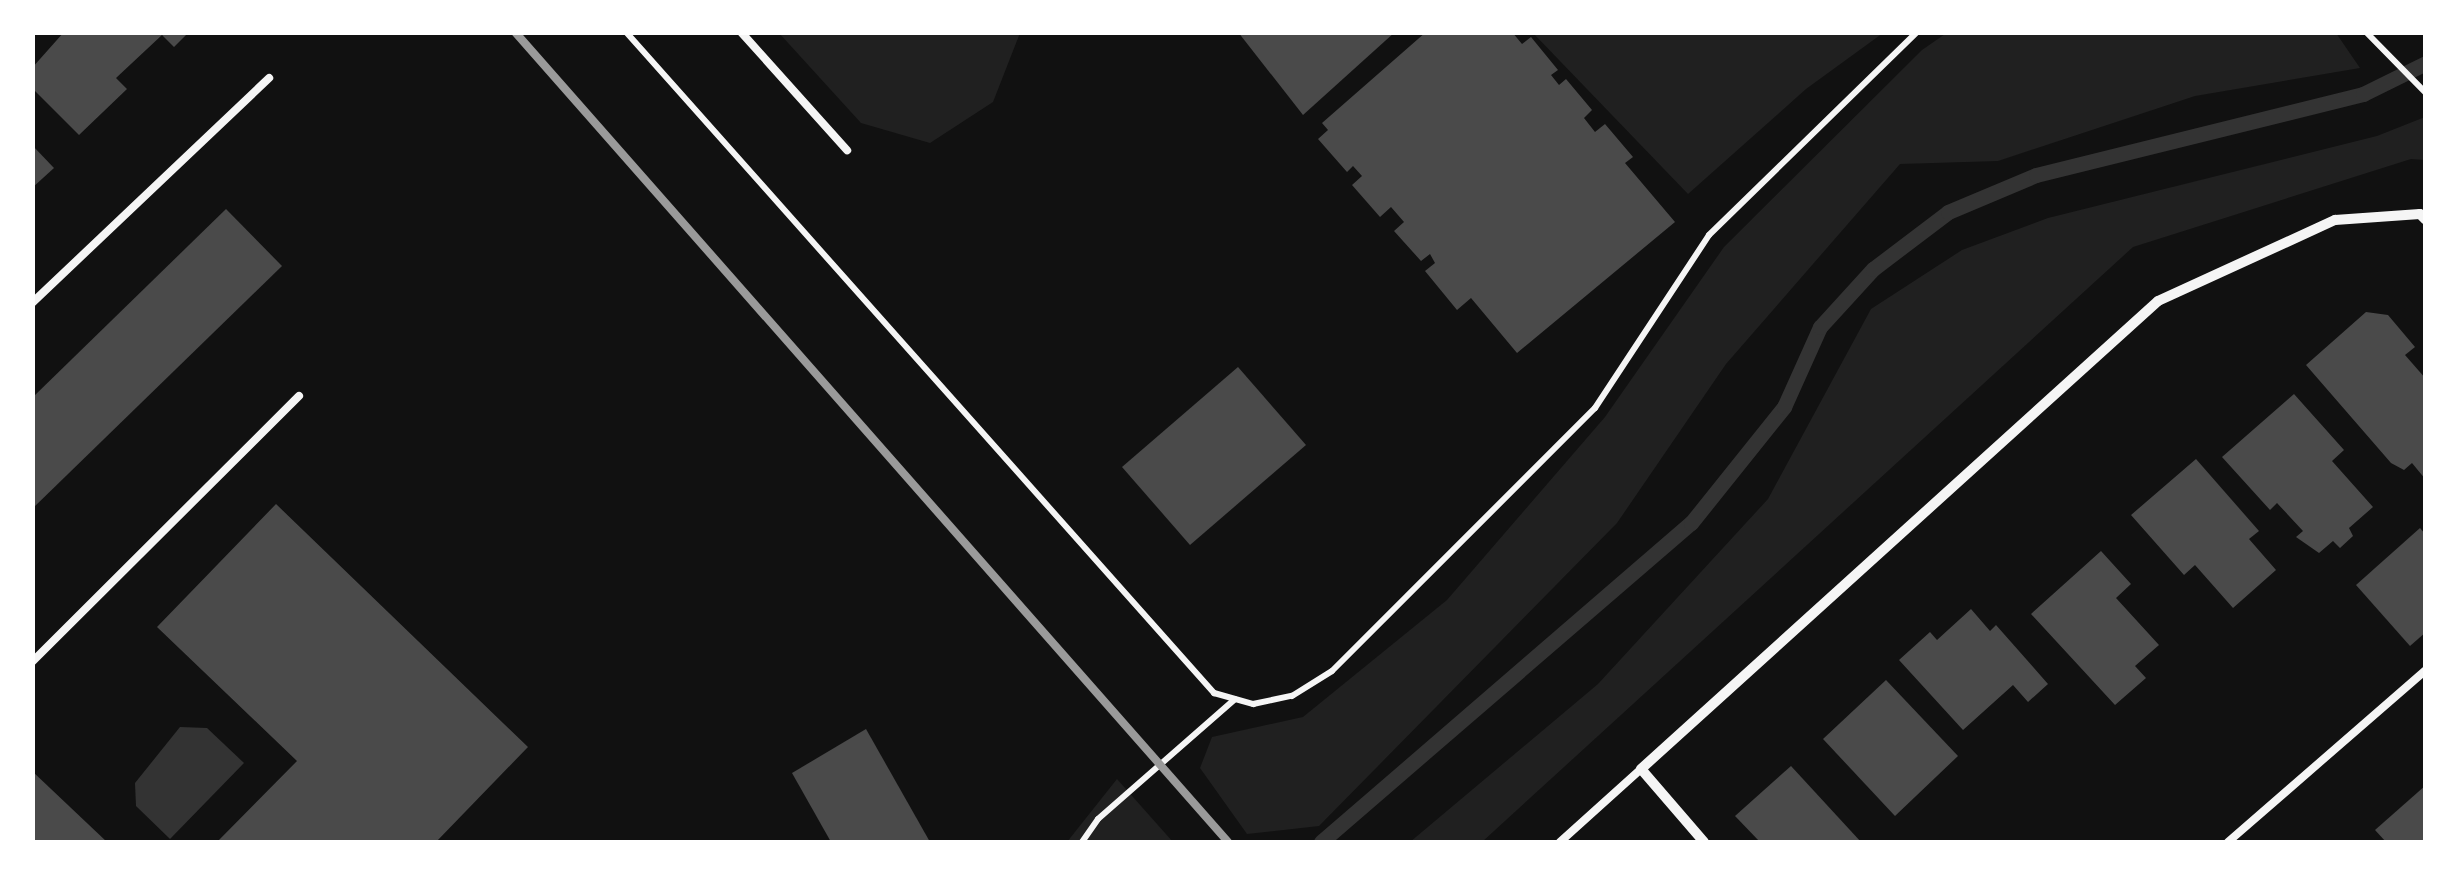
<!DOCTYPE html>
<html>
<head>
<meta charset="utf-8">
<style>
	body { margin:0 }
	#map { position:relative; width:2458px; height:875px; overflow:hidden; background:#111; font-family:Spectral,serif }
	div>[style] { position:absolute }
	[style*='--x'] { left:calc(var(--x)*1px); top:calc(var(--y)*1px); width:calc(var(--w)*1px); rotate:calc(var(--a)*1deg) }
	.green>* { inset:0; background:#202020 }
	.water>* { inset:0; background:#333 }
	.stream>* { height:15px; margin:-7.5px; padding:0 7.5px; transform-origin:7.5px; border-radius:7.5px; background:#333 }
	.building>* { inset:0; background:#4a4a4a }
	.path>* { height:6px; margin:-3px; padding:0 3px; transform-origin:3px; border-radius:3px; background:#f5f5f5 }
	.service>* { height:8px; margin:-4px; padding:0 4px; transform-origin:4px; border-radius:4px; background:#f5f5f5 }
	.minor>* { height:10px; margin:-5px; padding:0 5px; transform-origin:5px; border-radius:5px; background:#f5f5f5 }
	.rail>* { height:8px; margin:-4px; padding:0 4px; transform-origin:4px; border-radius:4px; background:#9a9a9a }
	span { translate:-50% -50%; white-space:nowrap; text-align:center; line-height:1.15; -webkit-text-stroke:10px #fff; paint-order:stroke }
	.frame { position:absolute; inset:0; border:35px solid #fff; pointer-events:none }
</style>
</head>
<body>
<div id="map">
	<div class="green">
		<div style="clip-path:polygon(1948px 32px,2336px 33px,2360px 68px,2195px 96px,1998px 161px,1900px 164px,1726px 364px,1617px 523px,1319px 826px,1247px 834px,1200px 768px,1212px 737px,1303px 717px,1447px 600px,1605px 417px,1724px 247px,1922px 50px)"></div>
		<div style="clip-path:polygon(779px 33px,1020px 33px,993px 102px,930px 143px,861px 123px)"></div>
		<div style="clip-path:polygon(1533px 33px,1883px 33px,1806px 89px,1688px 194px)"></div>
		<div style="clip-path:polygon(2425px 117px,2425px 160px,2411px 159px,2133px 247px,1482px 842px,1410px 842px,1598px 684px,1768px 499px,1871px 309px,1962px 250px,2048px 218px,2377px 136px)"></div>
		<div style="clip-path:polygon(1117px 779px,1173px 842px,1067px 842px)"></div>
	</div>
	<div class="water">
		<div style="clip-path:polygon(180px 727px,207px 728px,244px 763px,170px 839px,136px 806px,135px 783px)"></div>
	</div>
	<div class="stream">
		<div style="--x:1321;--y:842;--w:489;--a:-40.8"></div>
		<div style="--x:1691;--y:523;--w:149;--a:-51.3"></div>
		<div style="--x:1784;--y:407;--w:88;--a:-65.8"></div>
		<div style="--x:1820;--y:327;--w:79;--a:-47.6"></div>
		<div style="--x:1873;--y:269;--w:94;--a:-37.2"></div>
		<div style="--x:1948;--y:212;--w:95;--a:-22.8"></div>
		<div style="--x:2036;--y:175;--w:337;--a:-13.9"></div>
		<div style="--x:2363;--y:94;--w:70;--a:-26.2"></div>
	</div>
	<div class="building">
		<div style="clip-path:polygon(64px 32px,189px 32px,174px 47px,162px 35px,116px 78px,127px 89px,79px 135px,32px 88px,32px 68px)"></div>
		<div style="clip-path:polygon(1238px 32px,1395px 32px,1303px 115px)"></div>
		<div style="clip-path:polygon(1426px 32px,1512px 32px,1522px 44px,1531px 37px,1558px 70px,1551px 75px,1559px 85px,1566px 79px,1592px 110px,1584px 118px,1595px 132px,1605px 124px,1633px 157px,1625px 163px,1675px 222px,1517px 353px,1471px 298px,1457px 310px,1425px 271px,1435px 263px,1430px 254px,1421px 261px,1394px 231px,1404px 222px,1391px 207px,1380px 217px,1352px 185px,1362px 176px,1353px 166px,1347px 172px,1318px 139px,1328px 130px,1322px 123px)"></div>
		<div style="clip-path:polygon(32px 145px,54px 168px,32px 188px)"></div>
		<div style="clip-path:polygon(226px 209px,282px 266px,32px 509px,32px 398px)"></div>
		<div style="clip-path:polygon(2366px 312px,2388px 315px,2415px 347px,2405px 355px,2426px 379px,2426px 480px,2412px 463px,2404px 470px,2391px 463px,2306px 365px)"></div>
		<div style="clip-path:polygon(1238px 367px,1306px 445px,1190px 545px,1122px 467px)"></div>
		<div style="clip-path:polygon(2294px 394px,2344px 450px,2332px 461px,2373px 507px,2349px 528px,2353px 536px,2340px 548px,2333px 541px,2319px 553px,2296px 537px,2303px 531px,2277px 503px,2270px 510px,2222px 457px)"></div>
		<div style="clip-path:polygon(2196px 459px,2259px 531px,2249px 539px,2276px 570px,2233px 608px,2195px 565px,2184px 575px,2131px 515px)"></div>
		<div style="clip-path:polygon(276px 504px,528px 747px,436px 842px,217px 842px,297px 761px,157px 627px)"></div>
		<div style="clip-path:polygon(2420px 528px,2426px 535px,2426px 632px,2410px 646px,2356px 585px)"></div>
		<div style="clip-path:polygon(2101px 551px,2131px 584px,2116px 598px,2159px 645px,2135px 666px,2146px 678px,2115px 705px,2031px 614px)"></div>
		<div style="clip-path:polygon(1971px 609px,1990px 631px,1996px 625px,2048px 684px,2028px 702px,2013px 685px,1963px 730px,1899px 660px,1930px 632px,1937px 640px)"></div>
		<div style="clip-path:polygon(1886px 680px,1958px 756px,1895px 816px,1823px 739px)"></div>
		<div style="clip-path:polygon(866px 729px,930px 842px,831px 842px,792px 773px)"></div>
		<div style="clip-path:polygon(1791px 766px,1861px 842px,1760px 842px,1735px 816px)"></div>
		<div style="clip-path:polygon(32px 771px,107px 842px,32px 842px)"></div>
		<div style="clip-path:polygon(2426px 785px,2426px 842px,2386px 842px,2375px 830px)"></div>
	</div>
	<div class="path">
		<div style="--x:626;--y:32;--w:885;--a:48.34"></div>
		<div style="--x:1214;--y:693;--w:41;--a:15.8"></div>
		<div style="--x:1253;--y:704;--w:40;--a:-12"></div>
		<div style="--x:1292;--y:696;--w:47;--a:-32"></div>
		<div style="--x:1332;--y:671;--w:372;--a:-45"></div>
		<div style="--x:1595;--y:408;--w:207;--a:-56.6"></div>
		<div style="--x:1709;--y:235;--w:291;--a:-44.3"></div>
		<div style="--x:2366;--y:32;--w:86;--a:45.5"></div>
		<div style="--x:1082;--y:842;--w:28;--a:-55"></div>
		<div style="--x:1098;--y:819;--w:182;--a:-41.2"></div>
	</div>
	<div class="service">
		<div style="--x:741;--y:32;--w:159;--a:48.1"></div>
		<div style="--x:32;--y:303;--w:327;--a:-43.5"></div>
		<div style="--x:32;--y:662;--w:377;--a:-44.9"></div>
		<div style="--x:1560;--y:842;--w:109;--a:-42"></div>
		<div style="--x:2228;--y:842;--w:262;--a:-41"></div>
	</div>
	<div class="minor">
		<div style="--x:1704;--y:842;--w:96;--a:-130.8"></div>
		<div style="--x:1641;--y:769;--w:697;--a:-42.15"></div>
		<div style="--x:2158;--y:301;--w:195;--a:-24.6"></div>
		<div style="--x:2335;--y:220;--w:85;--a:-4"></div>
		<div style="--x:2420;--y:214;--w:8;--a:45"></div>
	</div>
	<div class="rail">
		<div style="--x:515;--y:32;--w:1079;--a:48.64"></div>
	</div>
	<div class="frame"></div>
</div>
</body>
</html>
